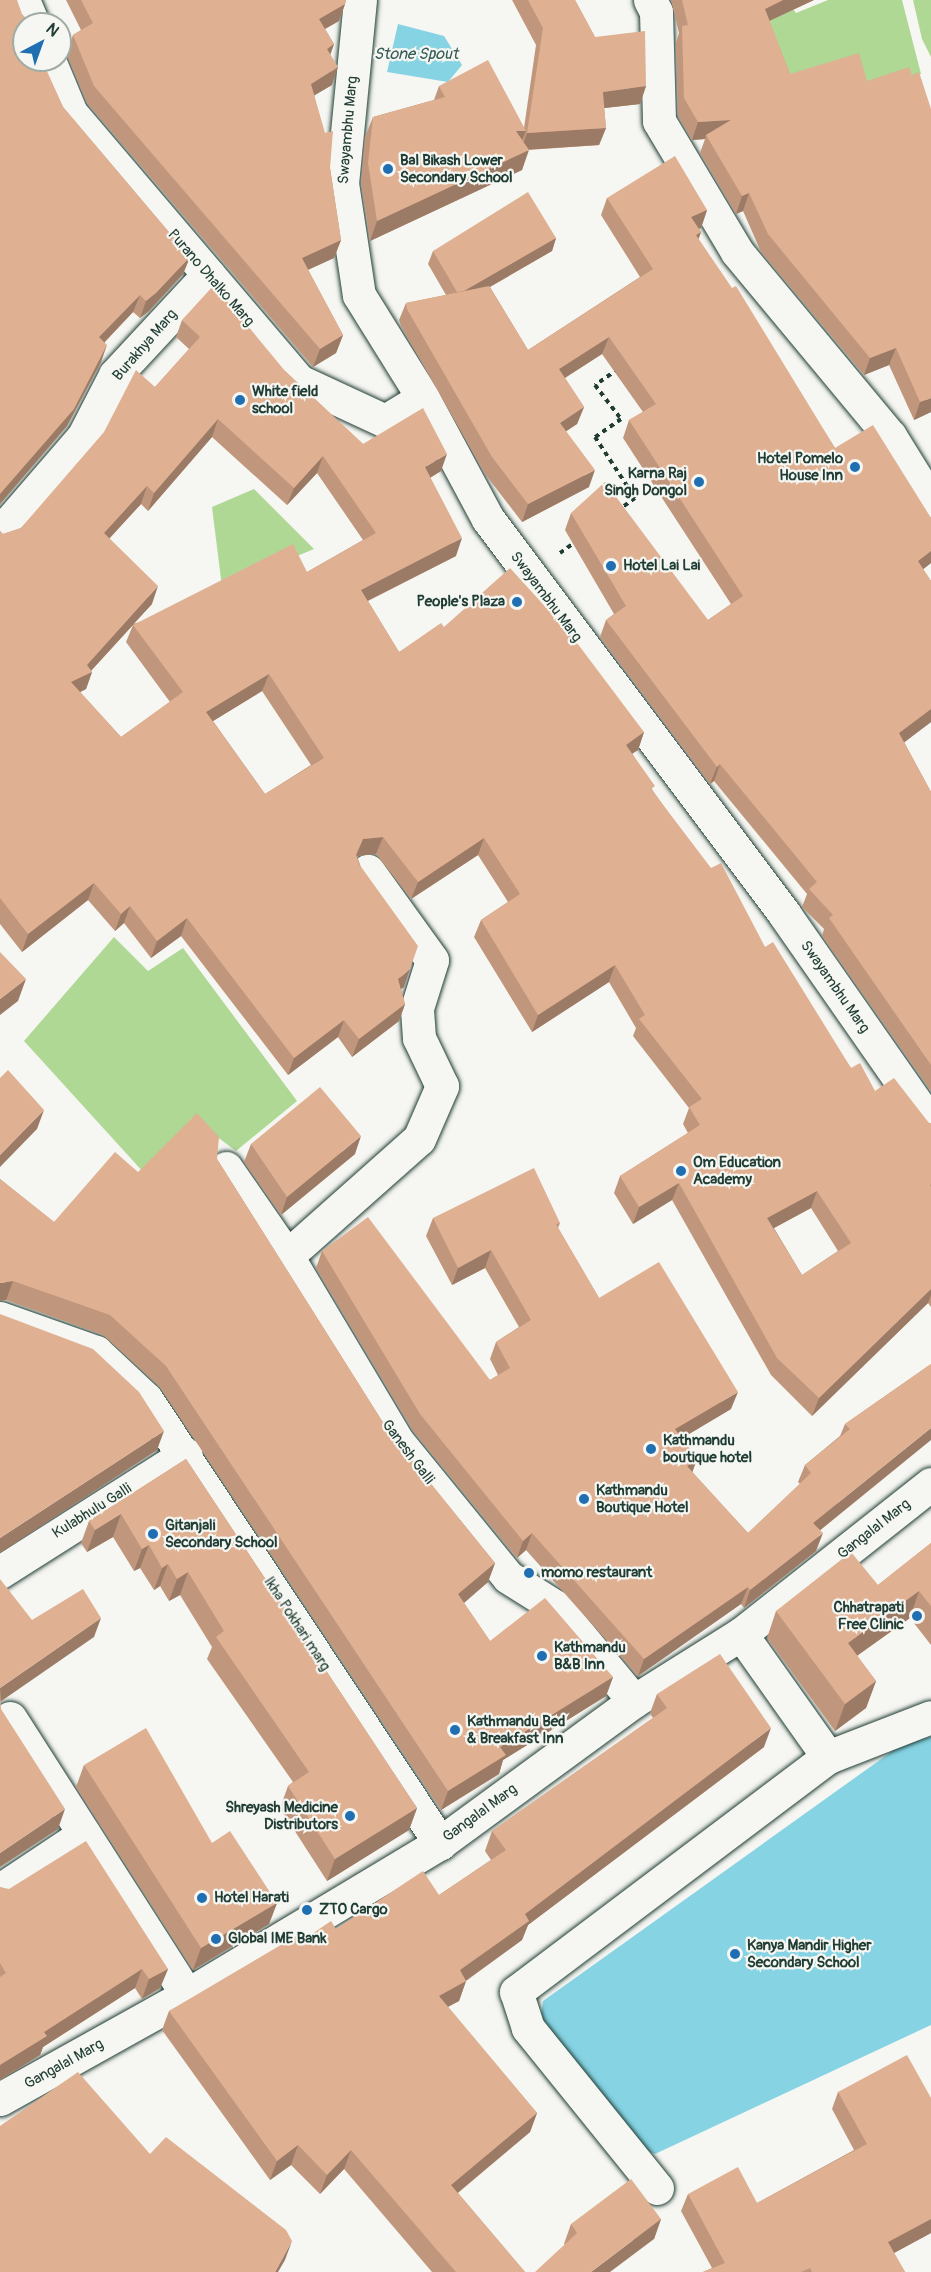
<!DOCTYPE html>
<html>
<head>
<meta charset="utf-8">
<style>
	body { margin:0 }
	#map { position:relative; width:931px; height:2272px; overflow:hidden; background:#f6f6f2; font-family:Pangolin,sans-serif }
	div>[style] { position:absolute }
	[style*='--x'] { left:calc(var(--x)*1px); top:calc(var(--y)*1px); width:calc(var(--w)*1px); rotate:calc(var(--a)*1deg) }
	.green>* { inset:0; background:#afd895 }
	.water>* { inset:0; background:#86d3e4 }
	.path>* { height:4px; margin-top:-2px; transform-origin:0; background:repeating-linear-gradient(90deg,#1f3d34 0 4.5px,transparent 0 9px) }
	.roads { filter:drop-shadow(0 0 2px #1f3d34) drop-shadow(0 0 2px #1f3d34) }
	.minor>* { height:33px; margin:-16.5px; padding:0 16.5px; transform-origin:16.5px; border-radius:16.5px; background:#f6f6f2 }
	.wall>* { inset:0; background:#c0977d }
	.shaded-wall>* { inset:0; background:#9c7b66 }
	.building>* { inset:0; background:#dfb091 }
	.dots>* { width:16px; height:16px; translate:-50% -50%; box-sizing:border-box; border:3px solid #f6f6f2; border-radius:50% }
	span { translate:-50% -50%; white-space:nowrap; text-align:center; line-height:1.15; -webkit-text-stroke:4.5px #f6f6f2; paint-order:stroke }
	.street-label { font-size:15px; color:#1f3d34 }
	.poi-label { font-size:15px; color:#1f3d34; font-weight:700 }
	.left { translate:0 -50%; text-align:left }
	.right { translate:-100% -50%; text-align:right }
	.water-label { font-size:16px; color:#345b57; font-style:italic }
	.north { position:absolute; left:12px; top:12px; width:60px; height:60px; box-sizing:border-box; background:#f6f6f2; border:2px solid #a0aca6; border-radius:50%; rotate:41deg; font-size:16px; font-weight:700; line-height:24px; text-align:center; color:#1f3d34 }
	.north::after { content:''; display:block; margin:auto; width:21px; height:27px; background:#1f6fb2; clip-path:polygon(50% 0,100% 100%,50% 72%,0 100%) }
</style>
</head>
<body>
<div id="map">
	<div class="green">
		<div style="clip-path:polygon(828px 0,902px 0,921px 74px,867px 91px,792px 84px,764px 19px,791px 6px,796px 13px)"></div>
		<div style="clip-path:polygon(913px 0,931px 0,931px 57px,922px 39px)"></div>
		<div style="clip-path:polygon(254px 489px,314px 549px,222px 587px,212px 507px)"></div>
		<div style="clip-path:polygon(114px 937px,148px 971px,183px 948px,297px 1101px,236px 1151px,192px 1118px,145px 1174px,24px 1041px)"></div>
	</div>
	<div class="water">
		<div style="clip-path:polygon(398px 24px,444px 36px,462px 65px,448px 82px,387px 72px)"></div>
		<div style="clip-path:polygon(931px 1737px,931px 2025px,655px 2154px,631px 2144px,541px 2017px,543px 2001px,905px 1742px)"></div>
	</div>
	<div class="path">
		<div style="--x:618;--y:369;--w:28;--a:145"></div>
		<div style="--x:595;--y:385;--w:43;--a:52.6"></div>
		<div style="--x:621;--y:419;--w:32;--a:145"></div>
		<div style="--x:595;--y:437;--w:73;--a:56.7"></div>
		<div style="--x:635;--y:498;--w:19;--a:144"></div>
		<div style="--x:560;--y:553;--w:19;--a:-36"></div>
	</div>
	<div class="roads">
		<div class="minor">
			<div style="--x:23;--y:0;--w:26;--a:67"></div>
			<div style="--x:360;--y:0;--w:184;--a:95.6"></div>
			<div style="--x:342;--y:183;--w:113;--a:81.4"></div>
			<div style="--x:359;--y:295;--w:121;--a:58.1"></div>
			<div style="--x:423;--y:398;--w:137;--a:61.8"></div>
			<div style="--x:488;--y:519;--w:495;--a:53.1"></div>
			<div style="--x:785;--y:915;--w:255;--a:55.1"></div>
			<div style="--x:650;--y:0;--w:13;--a:63"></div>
			<div style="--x:656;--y:12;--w:109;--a:88.4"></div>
			<div style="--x:659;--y:121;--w:152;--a:59.2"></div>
			<div style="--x:737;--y:252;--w:239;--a:50.3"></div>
			<div style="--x:890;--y:436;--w:78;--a:58.2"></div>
			<div style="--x:49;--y:60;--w:57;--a:67.5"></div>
			<div style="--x:71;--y:113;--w:352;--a:49.6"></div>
			<div style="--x:299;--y:381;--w:95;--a:24.9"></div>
			<div style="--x:385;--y:421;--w:44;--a:-31.2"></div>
			<div style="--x:0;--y:533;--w:127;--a:-49.2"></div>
			<div style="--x:83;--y:437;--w:70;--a:-62.7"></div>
			<div style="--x:115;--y:375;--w:137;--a:-47.1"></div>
			<div style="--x:226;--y:1168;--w:107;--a:55.3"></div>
			<div style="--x:287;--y:1256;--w:217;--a:59.2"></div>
			<div style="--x:398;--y:1442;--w:174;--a:50.8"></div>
			<div style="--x:508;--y:1577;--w:57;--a:32"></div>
			<div style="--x:556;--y:1607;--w:122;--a:50.3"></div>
			<div style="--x:287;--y:1256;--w:176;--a:-41.6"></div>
			<div style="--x:419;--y:1139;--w:58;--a:-66.5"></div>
			<div style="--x:442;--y:1086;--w:53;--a:-115.6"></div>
			<div style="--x:419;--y:1038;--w:30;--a:-94"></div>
			<div style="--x:417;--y:1008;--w:50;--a:-72.6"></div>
			<div style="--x:432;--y:960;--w:110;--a:-125.7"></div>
			<div style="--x:0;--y:1318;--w:102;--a:19.5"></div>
			<div style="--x:96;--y:1352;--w:69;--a:43.2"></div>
			<div style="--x:146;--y:1399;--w:533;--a:56.49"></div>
			<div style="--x:0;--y:1572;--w:220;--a:-32.4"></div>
			<div style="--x:741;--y:1634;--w:151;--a:54.7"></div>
			<div style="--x:828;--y:1757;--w:110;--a:-21.2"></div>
			<div style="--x:10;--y:1718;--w:329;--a:57.4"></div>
			<div style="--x:0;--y:1890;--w:101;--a:-33.7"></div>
			<div style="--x:0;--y:2099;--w:214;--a:-29.1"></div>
			<div style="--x:187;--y:1995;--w:295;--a:-31"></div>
			<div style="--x:440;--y:1843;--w:240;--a:-36.2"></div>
			<div style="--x:634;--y:1701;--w:126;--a:-32.1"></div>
			<div style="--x:741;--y:1634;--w:242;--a:-38.3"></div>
			<div style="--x:657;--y:2188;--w:206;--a:-128.9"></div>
			<div style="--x:528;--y:2028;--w:38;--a:-108"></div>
			<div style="--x:516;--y:1992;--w:391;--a:-37"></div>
		</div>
	</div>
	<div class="wall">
		<div style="clip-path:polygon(0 0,24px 24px,63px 107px,190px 257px,183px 274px,149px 311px,140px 318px,133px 312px,105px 342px,101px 362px,67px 426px,0 504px)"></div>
		<div style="clip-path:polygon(66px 0,346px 0,345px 4px,339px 21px,325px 29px,334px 44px,330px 55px,332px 85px,314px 95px,330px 168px,341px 240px,334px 258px,308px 270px,343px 335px,336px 353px,313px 367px,87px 103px,66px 53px,73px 35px,81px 30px)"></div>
		<div style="clip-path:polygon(512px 0,575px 0,595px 37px,646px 86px,640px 104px,604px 108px,606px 128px,599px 145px,528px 150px,522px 170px,370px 241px,361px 183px,365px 137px,373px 117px,434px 100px,439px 86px,524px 128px,536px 45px)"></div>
		<div style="clip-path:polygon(671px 0,814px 0,769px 21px,790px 74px,931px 412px,914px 420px,889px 365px,864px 375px,761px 252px,743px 211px,736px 214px,700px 153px,705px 139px,692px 140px,678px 116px,676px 43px,679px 33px)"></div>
		<div style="clip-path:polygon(607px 198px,707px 210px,701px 228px,699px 229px,701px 232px,698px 239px,835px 448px,931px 518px,931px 563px,923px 569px,931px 581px,931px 722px,904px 742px,931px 792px,931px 1091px,822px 936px,824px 929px,802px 907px,807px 894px,714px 781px,710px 784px,600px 637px,606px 620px,614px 614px,565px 530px,571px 513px,708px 620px,731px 604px,623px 438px,629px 420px,643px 412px,602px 354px,565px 378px,584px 407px,577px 424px,566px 431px,589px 487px,522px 522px,485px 474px,401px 326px,399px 320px,406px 303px,446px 295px,428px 264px,433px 251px,556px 238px,552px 251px,490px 287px,528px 350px,640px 277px,601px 215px)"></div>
		<div style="clip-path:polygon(evenodd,182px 320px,285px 371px,363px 444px,441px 471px,430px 478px,456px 556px,368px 601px,399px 652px,444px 627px,644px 732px,638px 750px,632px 753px,653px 791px,851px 1068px,875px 1091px,929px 1123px,931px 1123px,931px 1307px,928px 1303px,812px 1416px,771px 1375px,672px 1200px,633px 1224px,614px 1193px,620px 1176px,688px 1133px,683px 1124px,689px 1108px,633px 1036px,636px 1028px,609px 982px,532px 1032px,474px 937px,481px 920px,508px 902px,478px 855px,411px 899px,376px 854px,357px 856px,404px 987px,401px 989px,405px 1004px,399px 1021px,352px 1057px,338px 1037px,288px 1075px,181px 936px,151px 958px,124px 923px,115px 931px,88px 900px,22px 952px,0 924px,0 531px,3px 534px,21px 528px,155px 387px,189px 349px,176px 337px,182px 320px,212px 437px,287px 505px,317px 473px,363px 540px,307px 572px,133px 624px,152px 604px,109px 538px,141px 504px,148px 511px,212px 437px,182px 320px,133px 625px,126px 642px,170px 702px,121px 737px,80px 692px,86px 689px,92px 672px,91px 671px,133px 625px,182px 320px,262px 691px,311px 765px,265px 794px,213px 721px,262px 691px,182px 320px,811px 1208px,838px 1251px,802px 1275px,774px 1228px,811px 1208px)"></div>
		<div style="clip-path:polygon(251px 1144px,355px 1154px,281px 1215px,244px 1162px)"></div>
		<div style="clip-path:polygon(217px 1159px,389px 1432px,495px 1563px,488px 1582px,464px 1603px,490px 1641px,613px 1677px,606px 1696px,503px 1760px,499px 1774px,441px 1810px,159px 1386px,103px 1335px,6px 1300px,0 1179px,54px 1222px,138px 1172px)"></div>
		<div style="clip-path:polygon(433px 1218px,560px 1223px,558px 1228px,599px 1298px,731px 1409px,682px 1438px,697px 1459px,692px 1472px,748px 1533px,800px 1484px,798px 1482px,805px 1465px,840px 1436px,845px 1424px,931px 1364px,820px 1530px,816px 1551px,744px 1608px,741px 1604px,638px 1676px,526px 1550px,517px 1558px,413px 1431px,316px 1268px,322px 1251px,490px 1380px,498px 1375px,490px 1359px,496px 1342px,519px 1327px,485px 1268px,452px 1285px,426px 1236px)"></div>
		<div style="clip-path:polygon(186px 1459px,417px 1808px,409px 1830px,327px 1881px,280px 1808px,288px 1786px,293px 1782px,207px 1659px,212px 1647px,180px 1595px,169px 1601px,160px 1586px,154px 1590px,140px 1568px,134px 1571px,113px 1537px,87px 1552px,81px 1543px,89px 1521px)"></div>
		<div style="clip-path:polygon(931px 1543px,931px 1645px,910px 1618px,857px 1656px,876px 1681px,866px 1708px,835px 1731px,767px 1638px,776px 1611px,878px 1585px)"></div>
		<div style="clip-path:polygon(657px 1694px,764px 1747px,528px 1925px,522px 1940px,466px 1981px,459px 2001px,448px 2007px,537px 2113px,530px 2132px,458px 2193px,525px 2272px,432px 2272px,344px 2169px,320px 2194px,291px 2165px,270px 2180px,162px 2030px,169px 2011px,300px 1942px,336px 1929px,439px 1895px,491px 1860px,485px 1851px,492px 1831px,653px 1718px,650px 1713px)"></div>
		<div style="clip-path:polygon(84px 1765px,277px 1903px,269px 1924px,193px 1970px,76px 1787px)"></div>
		<div style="clip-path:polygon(0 1887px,168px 1969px,160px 1988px,142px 1999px,135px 1988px,43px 2047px,40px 2055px,0 2080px)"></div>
		<div style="clip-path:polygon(838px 2092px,931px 2098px,931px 2233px,894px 2253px,905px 2272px,703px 2272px,712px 2268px,681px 2211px,688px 2194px,757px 2203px,854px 2150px,832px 2109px)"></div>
		<div style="clip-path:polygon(661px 2219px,654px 2239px,565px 2245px,564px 2244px,571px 2224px)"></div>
	</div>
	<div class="shaded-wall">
		<div style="clip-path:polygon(783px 0,814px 0,758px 26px,765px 9px)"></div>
		<div style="clip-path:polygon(345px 4px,339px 21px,312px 36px,319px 19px)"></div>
		<div style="clip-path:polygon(334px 44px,328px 61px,327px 49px)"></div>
		<div style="clip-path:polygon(338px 67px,332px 85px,305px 101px,311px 84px)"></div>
		<div style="clip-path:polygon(646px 86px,640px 104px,596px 109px,603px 92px)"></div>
		<div style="clip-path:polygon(731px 120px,706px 135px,705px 139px,692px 140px,698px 122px)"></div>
		<div style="clip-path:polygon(606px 128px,599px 145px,521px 150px,527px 133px)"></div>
		<div style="clip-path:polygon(516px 131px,526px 131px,518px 150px)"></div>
		<div style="clip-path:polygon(529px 150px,522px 170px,370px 241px,377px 221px)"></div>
		<div style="clip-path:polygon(749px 193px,743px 211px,736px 214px,742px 196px)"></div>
		<div style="clip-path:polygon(707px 210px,701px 228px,685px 234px,691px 217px)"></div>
		<div style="clip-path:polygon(701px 232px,695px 249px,696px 235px)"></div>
		<div style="clip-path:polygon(556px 238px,552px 251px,453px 308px,458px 294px)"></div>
		<div style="clip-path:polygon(341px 240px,334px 258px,296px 275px,302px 258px)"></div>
		<div style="clip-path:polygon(190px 257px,183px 274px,149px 311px,140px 318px,146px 301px)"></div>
		<div style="clip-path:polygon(140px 295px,133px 312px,92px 355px,99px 337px)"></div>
		<div style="clip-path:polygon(343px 335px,336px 353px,313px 367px,320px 349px)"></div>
		<div style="clip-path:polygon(609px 337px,602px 354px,552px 386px,559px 369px)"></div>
		<div style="clip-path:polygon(107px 345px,101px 362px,67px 426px,0 504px,0 494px)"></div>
		<div style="clip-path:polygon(896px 348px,889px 365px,864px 375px,870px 358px)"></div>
		<div style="clip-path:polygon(931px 398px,931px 412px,914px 420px,920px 402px)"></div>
		<div style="clip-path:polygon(584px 407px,577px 424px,553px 440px,560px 423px)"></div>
		<div style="clip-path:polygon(218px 419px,212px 437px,148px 511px,154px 493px)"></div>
		<div style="clip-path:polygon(447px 454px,441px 471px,418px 485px,425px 467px)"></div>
		<div style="clip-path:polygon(323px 456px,317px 473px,287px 505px,294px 488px)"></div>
		<div style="clip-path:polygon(595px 470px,589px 487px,522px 522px,528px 504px)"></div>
		<div style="clip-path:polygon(147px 486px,141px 504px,98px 551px,104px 533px)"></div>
		<div style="clip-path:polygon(462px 538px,456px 556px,355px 607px,361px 590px)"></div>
		<div style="clip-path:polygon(931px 551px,931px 563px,912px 578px,918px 561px)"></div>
		<div style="clip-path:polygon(158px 586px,152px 604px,88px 674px,92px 672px,86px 689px,65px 700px,71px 682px)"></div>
		<div style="clip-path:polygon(269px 674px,262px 691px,200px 729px,206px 712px)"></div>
		<div style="clip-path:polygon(931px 709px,931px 722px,893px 751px,899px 733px)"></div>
		<div style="clip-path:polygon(644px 732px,638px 750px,620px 762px,626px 745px)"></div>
		<div style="clip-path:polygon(720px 764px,714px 781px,710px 784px,717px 767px)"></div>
		<div style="clip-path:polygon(383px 837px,376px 854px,357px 856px,356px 855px,363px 839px)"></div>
		<div style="clip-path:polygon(484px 838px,478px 855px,411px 899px,418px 882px)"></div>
		<div style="clip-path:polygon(94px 883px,88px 900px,22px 952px,28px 934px)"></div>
		<div style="clip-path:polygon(130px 906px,124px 923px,115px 931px,121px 914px)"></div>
		<div style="clip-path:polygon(187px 918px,181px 936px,151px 958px,157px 941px)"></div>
		<div style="clip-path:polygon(615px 965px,609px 982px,532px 1032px,538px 1015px)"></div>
		<div style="clip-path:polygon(410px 969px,404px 987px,392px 996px,398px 979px)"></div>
		<div style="clip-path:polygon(26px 979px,18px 1001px,0 1015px,0 999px)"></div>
		<div style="clip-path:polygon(405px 1004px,399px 1021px,352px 1057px,359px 1039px)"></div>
		<div style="clip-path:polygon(344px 1020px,338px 1037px,288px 1075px,294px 1058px)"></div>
		<div style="clip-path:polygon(44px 1110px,37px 1129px,0 1167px,0 1155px)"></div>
		<div style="clip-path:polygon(361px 1136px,355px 1154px,281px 1215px,287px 1197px)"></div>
		<div style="clip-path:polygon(679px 1183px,672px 1200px,633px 1224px,639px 1207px)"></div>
		<div style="clip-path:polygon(817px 1191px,811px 1208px,761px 1235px,767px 1218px)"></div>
		<div style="clip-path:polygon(491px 1250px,485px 1268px,452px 1285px,458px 1268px)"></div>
		<div style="clip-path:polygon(13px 1281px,6px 1300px,0 1301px,0 1283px)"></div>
		<div style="clip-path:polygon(931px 1289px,931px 1295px,928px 1303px,812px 1416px,819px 1398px)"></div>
		<div style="clip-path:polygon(738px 1392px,731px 1409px,669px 1446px,675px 1429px)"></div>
		<div style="clip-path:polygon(931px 1428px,931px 1440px,807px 1541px,813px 1523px)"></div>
		<div style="clip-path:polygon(164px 1431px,157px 1450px,0 1553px,0 1538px)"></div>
		<div style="clip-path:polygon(697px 1459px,691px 1476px,687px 1466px)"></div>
		<div style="clip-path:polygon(121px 1514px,113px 1537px,87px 1552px,95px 1530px)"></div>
		<div style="clip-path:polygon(532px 1533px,526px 1550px,517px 1558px,523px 1541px)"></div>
		<div style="clip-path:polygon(823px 1533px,816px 1551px,744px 1608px,750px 1590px)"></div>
		<div style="clip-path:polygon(149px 1545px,140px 1568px,134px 1571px,142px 1549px)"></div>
		<div style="clip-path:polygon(495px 1563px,488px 1582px,451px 1614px,458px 1594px)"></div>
		<div style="clip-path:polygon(168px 1564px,160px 1586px,154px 1590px,162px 1568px)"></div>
		<div style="clip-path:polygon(188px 1572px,180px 1595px,169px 1601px,177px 1579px)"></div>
		<div style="clip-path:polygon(748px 1587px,741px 1604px,638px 1676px,644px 1659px)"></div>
		<div style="clip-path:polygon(919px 1591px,910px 1618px,838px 1669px,848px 1643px)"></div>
		<div style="clip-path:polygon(101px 1618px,94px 1637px,0 1702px,0 1688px)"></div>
		<div style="clip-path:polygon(613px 1677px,606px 1696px,503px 1760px,499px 1774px,441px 1810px,448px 1791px,500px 1747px)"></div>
		<div style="clip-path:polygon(876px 1681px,866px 1708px,835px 1731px,845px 1704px)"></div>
		<div style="clip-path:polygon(771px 1728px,764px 1747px,528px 1925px,522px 1940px,461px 1984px,466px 1981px,459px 2001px,432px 2015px,439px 1996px,460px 1970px,525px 1914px)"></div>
		<div style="clip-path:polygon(417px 1808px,409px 1830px,327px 1881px,335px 1859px)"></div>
		<div style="clip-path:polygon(65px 1809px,58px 1829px,0 1867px,0 1853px)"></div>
		<div style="clip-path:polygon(277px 1903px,269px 1924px,193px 1970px,201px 1948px)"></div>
		<div style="clip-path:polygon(142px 1969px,135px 1988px,43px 2047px,40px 2055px,0 2080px,0 2065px,44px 2032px)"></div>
		<div style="clip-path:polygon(168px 1969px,160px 1988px,142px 1999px,149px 1979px)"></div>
		<div style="clip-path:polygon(537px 2113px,530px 2132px,444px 2204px,451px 2185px)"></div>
		<div style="clip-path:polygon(298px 2145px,291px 2165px,270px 2180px,277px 2161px)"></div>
		<div style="clip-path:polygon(351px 2150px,344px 2169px,320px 2194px,327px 2175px)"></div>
		<div style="clip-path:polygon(661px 2219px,654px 2239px,610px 2272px,591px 2272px)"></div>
		<div style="clip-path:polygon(931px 2219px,931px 2233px,881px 2260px,888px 2242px)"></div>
		<div style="clip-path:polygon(292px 2241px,285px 2260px,278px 2272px,275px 2272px)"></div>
	</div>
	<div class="building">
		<div style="clip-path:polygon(0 0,17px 0,22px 14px,32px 24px,24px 24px,24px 60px,42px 60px,63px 107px,190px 257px,156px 293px,146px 301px,140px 295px,99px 337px,107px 345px,74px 409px,0 494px)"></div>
		<div style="clip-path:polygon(81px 0,346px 0,345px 4px,319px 19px,334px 44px,327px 49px,338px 67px,311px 84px,325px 133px,333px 131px,330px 168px,341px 240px,302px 258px,343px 335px,320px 349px,94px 86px,73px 35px,93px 23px)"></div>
		<div style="clip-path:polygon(528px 0,575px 0,595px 37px,645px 31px,646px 86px,603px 92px,606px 128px,527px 133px,543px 28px)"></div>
		<div style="clip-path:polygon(682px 0,783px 0,765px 9px,790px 74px,859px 53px,867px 81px,909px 67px,912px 75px,919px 72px,931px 109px,931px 398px,920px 402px,896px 348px,870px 358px,768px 234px,749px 193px,742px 196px,706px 135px,731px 120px,698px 122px,684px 98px,682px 26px,688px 25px)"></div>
		<div style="clip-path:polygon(488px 60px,526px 131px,516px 131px,529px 150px,377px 221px,368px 163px,373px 117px,445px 97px,439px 86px)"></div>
		<div style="clip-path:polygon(675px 156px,707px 210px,691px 217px,701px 232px,696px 235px,732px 288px,736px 286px,835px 448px,873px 425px,931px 518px,931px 551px,918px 561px,931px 581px,931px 709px,899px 733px,931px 792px,931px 1065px,829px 918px,833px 915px,809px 889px,817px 882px,720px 764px,717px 767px,606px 620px,626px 606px,571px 513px,605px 482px,708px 620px,743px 596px,629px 420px,656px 404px,609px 337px,559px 369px,584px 407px,560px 423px,595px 470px,528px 504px,492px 457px,407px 309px,406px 303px,489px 286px,528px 350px,653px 269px,607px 198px)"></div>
		<div style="clip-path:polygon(528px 192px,556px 238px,464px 291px,457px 292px,433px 251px)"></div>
		<div style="clip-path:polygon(evenodd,214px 285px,285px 371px,363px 444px,423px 408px,447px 454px,425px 467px,462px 538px,361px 590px,399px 652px,441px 623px,444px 627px,510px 568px,571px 635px,644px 732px,626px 745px,655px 786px,651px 789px,711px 868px,721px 863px,765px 947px,773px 942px,851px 1068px,860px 1063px,875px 1091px,894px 1078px,929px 1123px,931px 1123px,931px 1184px,930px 1185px,931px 1187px,931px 1289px,819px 1398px,777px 1358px,679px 1183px,639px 1207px,620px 1176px,700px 1125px,689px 1107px,702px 1099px,639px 1019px,645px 1015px,615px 965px,538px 1015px,481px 920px,520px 894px,484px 838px,418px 882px,383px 837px,363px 839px,356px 855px,359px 864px,418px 946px,410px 969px,398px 979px,405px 1004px,359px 1039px,344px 1020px,294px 1058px,187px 918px,157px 941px,130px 906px,121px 914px,94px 883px,28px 934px,0 898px,0 531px,3px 534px,21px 528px,104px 432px,136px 370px,155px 387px,200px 337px,182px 320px,214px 285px,218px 419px,294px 488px,323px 456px,376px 533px,307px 572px,293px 544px,133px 625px,183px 692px,121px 737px,71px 682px,92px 672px,87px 665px,158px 586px,104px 533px,147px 486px,154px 493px,218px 419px,214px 285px,269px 674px,324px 758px,265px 794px,206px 712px,269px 674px,214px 285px,817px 1191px,851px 1243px,802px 1275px,767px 1218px,817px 1191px)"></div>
		<div style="clip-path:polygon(0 952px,26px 979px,0 999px)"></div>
		<div style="clip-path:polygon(8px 1070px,44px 1110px,0 1155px,0 1078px)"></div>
		<div style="clip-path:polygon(320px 1087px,361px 1136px,287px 1197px,251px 1144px)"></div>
		<div style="clip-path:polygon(197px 1113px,219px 1137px,217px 1159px,389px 1432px,495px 1563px,458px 1594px,490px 1641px,545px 1598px,613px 1677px,500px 1747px,506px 1755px,448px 1791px,166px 1366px,110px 1315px,13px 1281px,0 1283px,0 1179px,54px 1222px,115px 1152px,138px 1172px)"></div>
		<div style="clip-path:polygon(534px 1168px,560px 1223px,556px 1224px,599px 1298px,659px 1262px,738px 1392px,675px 1429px,697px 1459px,687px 1466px,748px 1533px,811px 1473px,805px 1465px,850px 1429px,845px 1424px,931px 1364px,931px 1428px,813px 1523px,823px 1533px,750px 1590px,748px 1587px,644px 1659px,532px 1533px,523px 1541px,420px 1414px,322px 1251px,368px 1217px,490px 1380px,510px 1368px,496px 1342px,531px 1320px,491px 1250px,458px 1268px,433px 1218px)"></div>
		<div style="clip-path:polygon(0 1314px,93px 1349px,139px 1392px,164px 1431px,0 1538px)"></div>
		<div style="clip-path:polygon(186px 1459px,417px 1808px,335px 1859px,288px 1786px,309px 1772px,216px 1637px,224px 1631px,188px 1572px,177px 1579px,168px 1564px,162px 1568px,149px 1545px,142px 1549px,121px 1514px,95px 1530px,89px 1521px)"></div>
		<div style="clip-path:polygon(931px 1543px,931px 1606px,919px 1591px,848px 1643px,876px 1681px,845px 1704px,776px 1611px,851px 1552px,878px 1585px)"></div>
		<div style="clip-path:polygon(0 1579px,32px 1620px,83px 1589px,101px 1618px,0 1688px,1px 1709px,65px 1809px,0 1853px)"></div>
		<div style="clip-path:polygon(720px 1654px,771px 1728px,525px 1914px,529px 1921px,460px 1970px,466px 1981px,439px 1996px,537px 2113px,451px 2185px,525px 2272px,456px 2272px,351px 2150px,327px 2175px,298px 2145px,277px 2161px,169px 2011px,296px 1936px,300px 1942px,331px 1921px,336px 1929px,423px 1871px,439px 1895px,506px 1850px,492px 1831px,667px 1708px,657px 1694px)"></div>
		<div style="clip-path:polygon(146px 1728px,212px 1843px,230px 1831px,277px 1903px,201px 1948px,84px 1765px)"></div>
		<div style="clip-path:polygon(86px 1841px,168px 1969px,149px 1979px,142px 1969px,44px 2032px,47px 2036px,0 2065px,0 1977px,6px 1973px,0 1963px,0 1887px,9px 1889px)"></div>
		<div style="clip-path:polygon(907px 2055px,931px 2098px,931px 2219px,888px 2242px,905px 2272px,812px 2272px,810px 2268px,801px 2272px,703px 2272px,725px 2263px,688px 2194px,738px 2167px,757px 2203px,867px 2144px,838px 2092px)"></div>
		<div style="clip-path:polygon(78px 2072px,150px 2154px,166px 2137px,286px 2230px,292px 2241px,275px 2272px,0 2272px,0 2126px)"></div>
		<div style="clip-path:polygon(631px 2179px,661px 2219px,591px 2272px,535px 2272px,577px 2233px,571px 2224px)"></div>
	</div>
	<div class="dots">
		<div style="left:388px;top:169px;background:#1f6fb2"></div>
		<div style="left:240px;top:400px;background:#1f6fb2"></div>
		<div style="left:855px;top:467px;background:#1f6fb2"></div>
		<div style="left:699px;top:482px;background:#1f6fb2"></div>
		<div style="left:611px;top:566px;background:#1f6fb2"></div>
		<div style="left:517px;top:602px;background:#1f6fb2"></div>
		<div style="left:681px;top:1171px;background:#1f6fb2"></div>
		<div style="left:651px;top:1449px;background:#1f6fb2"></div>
		<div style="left:584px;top:1499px;background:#1f6fb2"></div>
		<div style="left:153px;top:1534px;background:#1f6fb2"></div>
		<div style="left:529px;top:1573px;background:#1f6fb2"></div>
		<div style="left:917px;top:1616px;background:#1f6fb2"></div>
		<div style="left:542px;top:1656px;background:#1f6fb2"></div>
		<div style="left:455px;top:1730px;background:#1f6fb2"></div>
		<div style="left:350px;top:1816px;background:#1f6fb2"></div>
		<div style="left:202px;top:1898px;background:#1f6fb2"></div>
		<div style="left:307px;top:1910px;background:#1f6fb2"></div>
		<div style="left:216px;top:1939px;background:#1f6fb2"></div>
		<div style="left:735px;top:1954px;background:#1f6fb2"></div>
	</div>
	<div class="street-label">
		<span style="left:348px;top:130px;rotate:-85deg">Swayambhu Marg</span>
		<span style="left:211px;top:278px;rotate:49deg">Purano Dhalko Marg</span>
		<span style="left:145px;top:345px;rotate:-49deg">Burakhya Marg</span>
		<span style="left:546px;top:597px;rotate:53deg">Swayambhu Marg</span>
		<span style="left:835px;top:987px;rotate:55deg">Swayambhu Marg</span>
		<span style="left:408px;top:1452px;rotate:53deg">Ganesh Galli</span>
		<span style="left:92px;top:1511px;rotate:-32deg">Kulabhulu Galli</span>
		<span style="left:874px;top:1529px;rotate:-38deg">Gangalal Marg</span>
		<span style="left:297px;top:1624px;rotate:57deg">Ikha Pokhari marg</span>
		<span style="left:480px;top:1813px;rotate:-36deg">Gangalal Marg</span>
		<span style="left:64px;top:2064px;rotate:-29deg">Gangalal Marg</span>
	</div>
	<div class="poi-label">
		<span class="left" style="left:400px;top:169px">Bal Bikash Lower<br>Secondary School</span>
		<span class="left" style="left:252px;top:400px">White field<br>school</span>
		<span class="right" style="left:843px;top:467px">Hotel Pomelo<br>House Inn</span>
		<span class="right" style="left:687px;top:482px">Karna Raj<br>Singh Dongol</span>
		<span class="left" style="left:623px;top:566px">Hotel Lai Lai</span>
		<span class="right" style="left:505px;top:602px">People's Plaza</span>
		<span class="left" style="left:693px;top:1171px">Om Education<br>Academy</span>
		<span class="left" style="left:663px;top:1449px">Kathmandu<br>boutique hotel</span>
		<span class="left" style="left:596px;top:1499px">Kathmandu<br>Boutique Hotel</span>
		<span class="left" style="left:165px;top:1534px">Gitanjali<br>Secondary School</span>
		<span class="left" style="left:541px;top:1573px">momo restaurant</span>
		<span class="right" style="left:904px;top:1616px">Chhatrapati<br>Free Clinic</span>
		<span class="left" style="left:554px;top:1656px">Kathmandu<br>B&amp;B Inn</span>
		<span class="left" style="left:467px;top:1730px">Kathmandu Bed<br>&amp; Breakfast Inn</span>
		<span class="right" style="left:338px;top:1816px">Shreyash Medicine<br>Distributors</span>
		<span class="left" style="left:214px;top:1898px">Hotel Harati</span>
		<span class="left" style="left:319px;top:1910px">ZTO Cargo</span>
		<span class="left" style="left:228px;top:1939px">Global IME Bank</span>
		<span class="left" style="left:747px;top:1954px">Kanya Mandir Higher<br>Secondary School</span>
	</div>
	<div class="water-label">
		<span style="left:416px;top:54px">Stone Spout</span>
	</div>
	<div class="north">N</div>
</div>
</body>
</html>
